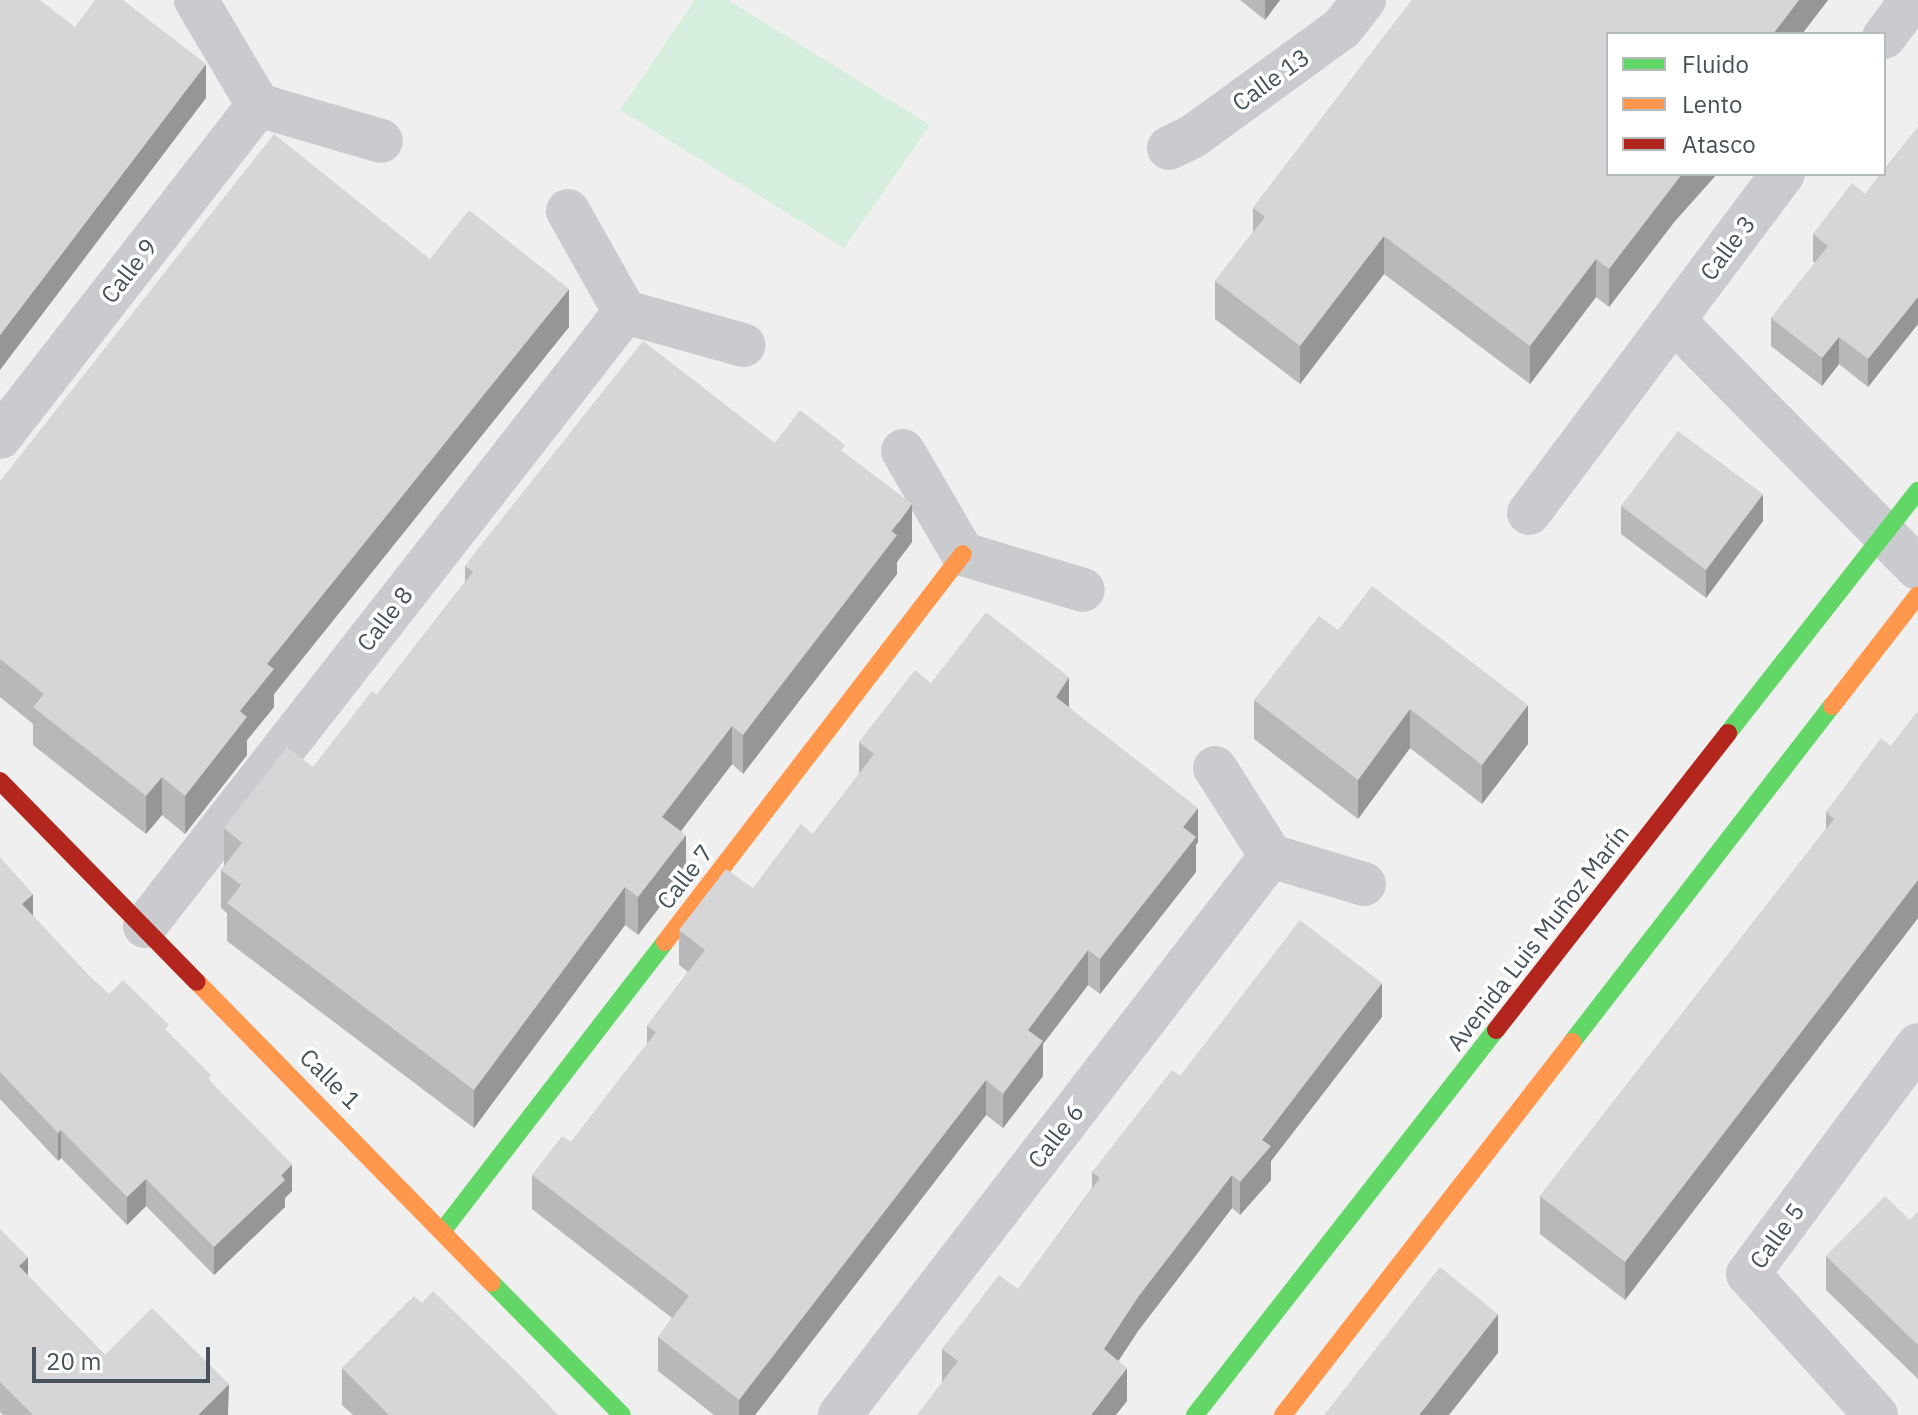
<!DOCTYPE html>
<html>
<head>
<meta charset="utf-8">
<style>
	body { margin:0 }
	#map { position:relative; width:1918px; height:1415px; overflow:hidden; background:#f0efef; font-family:"IBM Plex Sans",sans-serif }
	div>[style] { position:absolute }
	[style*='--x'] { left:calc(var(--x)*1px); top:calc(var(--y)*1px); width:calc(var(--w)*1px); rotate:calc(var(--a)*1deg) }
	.green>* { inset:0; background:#d5eedd }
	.street>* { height:44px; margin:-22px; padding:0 22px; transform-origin:22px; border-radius:22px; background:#c9cbce }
	.fast>* { height:18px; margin:-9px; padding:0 9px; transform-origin:9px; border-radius:9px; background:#63d668 }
	.slow>* { height:18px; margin:-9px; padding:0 9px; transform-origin:9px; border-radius:9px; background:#ff974d }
	.jam>* { height:18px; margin:-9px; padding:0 9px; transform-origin:9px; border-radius:9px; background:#b3261e }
	.wall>* { inset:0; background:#b8b8ba }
	.shaded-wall>* { inset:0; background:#969697 }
	.building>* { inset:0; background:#d6d6d8 }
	span { translate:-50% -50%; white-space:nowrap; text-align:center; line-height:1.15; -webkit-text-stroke:7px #fff; paint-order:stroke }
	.street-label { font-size:24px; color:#47525b }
	.legend { position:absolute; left:1606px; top:32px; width:280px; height:144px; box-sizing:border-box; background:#fff; border:2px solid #b5babd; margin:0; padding:10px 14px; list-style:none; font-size:24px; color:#47525b }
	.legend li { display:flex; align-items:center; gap:16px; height:40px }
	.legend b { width:40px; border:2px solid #b5babd }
	.scale { position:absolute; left:32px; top:1347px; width:178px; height:36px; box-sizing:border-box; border:4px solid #47525b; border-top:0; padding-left:10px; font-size:24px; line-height:28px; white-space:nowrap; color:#47525b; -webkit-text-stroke:6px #fff; paint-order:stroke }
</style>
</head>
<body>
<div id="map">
	<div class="green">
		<div style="clip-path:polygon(695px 0,728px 0,930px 125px,844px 248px,620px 110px)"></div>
	</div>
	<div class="street">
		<div style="--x:196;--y:0;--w:122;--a:59.4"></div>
		<div style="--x:258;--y:105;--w:128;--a:16.3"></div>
		<div style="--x:1884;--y:37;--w:46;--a:-52.9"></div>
		<div style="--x:1169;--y:148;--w:25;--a:-26"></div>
		<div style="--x:1192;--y:137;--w:185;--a:-36"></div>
		<div style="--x:1342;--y:28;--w:36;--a:-52"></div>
		<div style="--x:568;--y:211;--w:116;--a:60.6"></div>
		<div style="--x:625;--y:312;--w:123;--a:15.6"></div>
		<div style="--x:1674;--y:321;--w:347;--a:45.4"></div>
		<div style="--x:0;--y:437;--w:420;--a:-52.1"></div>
		<div style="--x:903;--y:451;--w:119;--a:59.8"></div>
		<div style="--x:963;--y:554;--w:125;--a:16.7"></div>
		<div style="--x:1529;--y:513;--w:424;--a:-53.2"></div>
		<div style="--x:1215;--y:768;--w:104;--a:57.5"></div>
		<div style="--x:1271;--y:856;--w:97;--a:16.8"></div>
		<div style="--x:145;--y:926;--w:779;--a:-51.98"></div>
		<div style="--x:840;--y:1415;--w:706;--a:-52.37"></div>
		<div style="--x:1876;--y:1415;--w:190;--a:-132.2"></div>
		<div style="--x:1748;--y:1274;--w:285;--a:-53.4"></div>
	</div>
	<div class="fast">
		<div style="--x:1728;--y:733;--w:308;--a:-51.9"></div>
		<div style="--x:1572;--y:1042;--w:425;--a:-52.3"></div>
		<div style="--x:444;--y:1229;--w:362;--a:-52.4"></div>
		<div style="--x:492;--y:1283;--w:185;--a:45.4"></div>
		<div style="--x:1195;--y:1415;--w:489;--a:-52"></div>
	</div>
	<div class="slow">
		<div style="--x:1832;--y:706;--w:140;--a:-52.2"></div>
		<div style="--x:665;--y:942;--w:489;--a:-52.5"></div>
		<div style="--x:197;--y:982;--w:421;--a:45.6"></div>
		<div style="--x:1283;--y:1415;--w:472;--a:-52.2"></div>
	</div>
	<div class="jam">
		<div style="--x:0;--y:781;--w:281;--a:45.6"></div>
		<div style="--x:1496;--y:1030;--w:377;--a:-52"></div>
	</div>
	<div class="wall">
		<div style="clip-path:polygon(1240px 0,1280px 0,1265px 20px)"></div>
		<div style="clip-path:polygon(1412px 0,1828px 0,1802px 34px,1608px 34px,1608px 174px,1717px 174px,1675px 221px,1609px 307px,1596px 297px,1530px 384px,1384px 274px,1300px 384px,1215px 319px,1215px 281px,1253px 232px,1253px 208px)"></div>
		<div style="clip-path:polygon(1918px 127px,1918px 324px,1868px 387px,1839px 364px,1822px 386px,1771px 346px,1771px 318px,1815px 263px,1813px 261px,1813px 234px,1865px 194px)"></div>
		<div style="clip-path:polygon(430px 259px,569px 327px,274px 694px,274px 707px,247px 740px,247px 755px,185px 834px,162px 815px,146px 834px,33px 745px,33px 724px,0 697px,0 481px)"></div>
		<div style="clip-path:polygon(775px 443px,845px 453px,912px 542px,897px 562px,897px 574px,743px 774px,732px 764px,680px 831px,686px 873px,638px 935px,625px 925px,474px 1128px,227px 941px,227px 913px,221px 908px,221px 870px,224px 866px,224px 828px,313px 767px,377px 695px,465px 582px,465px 566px)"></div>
		<div style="clip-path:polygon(1621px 506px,1763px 521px,1706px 598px,1621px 534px)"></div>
		<div style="clip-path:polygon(1338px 630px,1528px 744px,1482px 804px,1410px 748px,1358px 819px,1254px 739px,1254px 700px)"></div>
		<div style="clip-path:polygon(931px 683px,1069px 707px,1198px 842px,1196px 845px,1196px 872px,1100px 994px,1088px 985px,1043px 1044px,1043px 1076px,1003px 1128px,986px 1115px,755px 1415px,714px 1415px,658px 1371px,658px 1337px,672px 1318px,532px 1209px,532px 1175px,571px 1142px,647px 1044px,647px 1026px,688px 972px,679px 965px,679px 930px,753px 888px,813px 834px,859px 774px,859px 742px)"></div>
		<div style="clip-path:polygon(1918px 711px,1918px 918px,1625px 1300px,1540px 1234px,1540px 1196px,1826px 829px,1826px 812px,1891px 746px)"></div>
		<div style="clip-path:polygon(0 857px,33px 916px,90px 977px,109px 994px,169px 1033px,211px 1082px,292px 1191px,285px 1198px,285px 1207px,214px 1275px,146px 1206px,127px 1225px,61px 1158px,58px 1161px,0 1099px)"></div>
		<div style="clip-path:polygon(1382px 1017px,1271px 1161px,1271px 1180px,1240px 1215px,1232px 1208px,1138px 1331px,1118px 1361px,1127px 1401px,942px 1382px,942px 1349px,1018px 1289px,1092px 1188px,1092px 1172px,1180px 1076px)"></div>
		<div style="clip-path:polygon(1918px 1212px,1918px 1379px,1826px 1290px,1826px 1256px,1910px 1220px)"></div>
		<div style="clip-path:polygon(0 1229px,28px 1276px,105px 1355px,229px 1414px,3px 1415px,0 1412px)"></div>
		<div style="clip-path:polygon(422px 1303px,558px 1415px,353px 1415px,342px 1405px,342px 1368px)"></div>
	</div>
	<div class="shaded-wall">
		<div style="clip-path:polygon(1265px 0,1280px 0,1265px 20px)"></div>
		<div style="clip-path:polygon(1799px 0,1828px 0,1802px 34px,1773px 34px)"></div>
		<div style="clip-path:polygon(206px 64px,206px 98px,0 370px,0 335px)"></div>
		<div style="clip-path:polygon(1682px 174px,1717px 174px,1675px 221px,1609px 307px,1609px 269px)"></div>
		<div style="clip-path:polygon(1384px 236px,1384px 274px,1300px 384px,1300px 346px)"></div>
		<div style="clip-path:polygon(1596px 259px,1596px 297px,1530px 384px,1530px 346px)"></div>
		<div style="clip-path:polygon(569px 289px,569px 327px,274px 694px,274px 707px,247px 740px,247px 755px,185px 834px,185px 796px,267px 664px)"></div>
		<div style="clip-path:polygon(1918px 297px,1918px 324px,1868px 387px,1868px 359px)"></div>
		<div style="clip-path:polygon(1839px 337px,1839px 364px,1822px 386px,1822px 358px)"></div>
		<div style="clip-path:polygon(1763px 494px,1763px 521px,1706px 598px,1706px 570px)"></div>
		<div style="clip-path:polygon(912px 504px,912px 542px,897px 562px,897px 574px,743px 774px,743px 735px)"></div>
		<div style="clip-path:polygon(1069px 677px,1069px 711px,1056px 697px)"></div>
		<div style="clip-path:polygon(1528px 705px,1528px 744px,1482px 804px,1482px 765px)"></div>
		<div style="clip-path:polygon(1410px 709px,1410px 748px,1358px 819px,1358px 780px)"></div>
		<div style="clip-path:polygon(732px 726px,732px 764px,662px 856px,662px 817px)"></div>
		<div style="clip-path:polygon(162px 777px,162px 815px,146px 834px,146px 796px)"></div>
		<div style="clip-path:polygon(1198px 808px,1198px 842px,1196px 845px,1196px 872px,1100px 994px,1100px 959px,1183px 827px)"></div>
		<div style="clip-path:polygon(686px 835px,686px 873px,638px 935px,638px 897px)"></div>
		<div style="clip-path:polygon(1918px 880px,1918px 918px,1625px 1300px,1625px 1262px)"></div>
		<div style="clip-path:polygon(625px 887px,625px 925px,474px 1128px,474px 1090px)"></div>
		<div style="clip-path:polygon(33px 894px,33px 921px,22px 904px)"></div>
		<div style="clip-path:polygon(1088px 950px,1088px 985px,1043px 1044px,1043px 1076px,1003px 1128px,1003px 1094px,1028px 1030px)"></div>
		<div style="clip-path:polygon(1382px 983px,1382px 1017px,1271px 1161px,1271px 1180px,1240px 1215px,1240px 1182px,1262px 1140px)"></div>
		<div style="clip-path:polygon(986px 1080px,986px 1115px,755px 1415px,739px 1415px,739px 1400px)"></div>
		<div style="clip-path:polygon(61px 1130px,61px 1158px,58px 1161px,58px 1133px)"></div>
		<div style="clip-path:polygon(292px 1164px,292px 1191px,285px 1198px,285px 1207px,214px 1275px,214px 1247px)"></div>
		<div style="clip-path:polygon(1232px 1175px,1232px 1208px,1138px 1331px,1104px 1383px,1104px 1349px,1138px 1297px)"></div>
		<div style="clip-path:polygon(146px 1179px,146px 1206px,127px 1225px,127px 1197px)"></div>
		<div style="clip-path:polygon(28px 1257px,28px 1288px,19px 1266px)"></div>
		<div style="clip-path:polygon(1498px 1314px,1498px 1353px,1449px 1415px,1419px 1415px)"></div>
		<div style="clip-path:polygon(1127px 1368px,1127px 1401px,1116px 1415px,1091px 1415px)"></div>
		<div style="clip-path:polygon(229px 1384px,228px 1415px,198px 1415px)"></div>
	</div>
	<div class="building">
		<div style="clip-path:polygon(0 0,40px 0,75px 27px,95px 0,123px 0,206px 64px,0 335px)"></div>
		<div style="clip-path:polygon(1412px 0,1799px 0,1773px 34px,1608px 34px,1608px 174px,1682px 174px,1609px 269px,1596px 259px,1530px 346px,1384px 236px,1300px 346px,1215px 281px,1265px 217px,1253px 208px)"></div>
		<div style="clip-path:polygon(1918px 127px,1918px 297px,1868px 359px,1839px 337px,1822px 358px,1771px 318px,1828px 246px,1813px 234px,1852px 183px,1865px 194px,1881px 174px,1884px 174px,1884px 171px)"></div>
		<div style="clip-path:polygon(274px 134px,430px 259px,469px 210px,569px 289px,267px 664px,274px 669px,240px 711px,247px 717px,185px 796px,162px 777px,146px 796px,33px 707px,44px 694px,0 659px,0 481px)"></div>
		<div style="clip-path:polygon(643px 341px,775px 443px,800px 410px,845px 445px,841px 450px,912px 504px,891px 531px,897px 535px,743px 735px,732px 726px,662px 817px,686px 835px,638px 897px,625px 887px,474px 1090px,227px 903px,241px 885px,221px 870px,242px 843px,224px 828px,287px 747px,313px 767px,372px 691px,377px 695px,473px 572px,465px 566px,481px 545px)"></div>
		<div style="clip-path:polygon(1678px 431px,1763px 494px,1706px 570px,1621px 506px)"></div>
		<div style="clip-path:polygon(1372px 586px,1528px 705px,1482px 765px,1410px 709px,1358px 780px,1254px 700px,1319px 616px,1338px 630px)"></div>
		<div style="clip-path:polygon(986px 612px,1069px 677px,1056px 697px,1198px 808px,1183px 827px,1196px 837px,1100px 959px,1088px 950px,1028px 1030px,1043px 1041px,1003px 1094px,986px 1080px,739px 1400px,658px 1337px,689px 1296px,532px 1175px,562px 1136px,571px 1142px,656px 1032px,647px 1026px,705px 950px,679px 930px,726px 869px,753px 888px,801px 824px,813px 834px,874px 754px,859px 742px,915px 670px,931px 683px)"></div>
		<div style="clip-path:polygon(1918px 711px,1918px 880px,1625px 1262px,1540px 1196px,1834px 819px,1826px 812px,1881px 738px,1891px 746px)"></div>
		<div style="clip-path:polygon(0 857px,33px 894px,22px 904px,90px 977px,109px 994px,123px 980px,169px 1025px,165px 1029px,211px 1075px,208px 1079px,292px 1164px,281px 1175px,285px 1180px,214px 1247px,146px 1179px,127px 1197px,61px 1130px,58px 1133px,0 1072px)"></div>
		<div style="clip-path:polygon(1300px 920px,1382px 983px,1262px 1140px,1271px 1146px,1240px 1182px,1232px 1175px,1138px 1297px,1104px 1349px,1127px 1368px,1091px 1415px,917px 1415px,958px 1361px,942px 1349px,999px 1275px,1018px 1289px,1100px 1178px,1092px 1172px,1172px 1070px,1180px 1076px)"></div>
		<div style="clip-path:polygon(1885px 1196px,1910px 1220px,1918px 1212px,1918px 1345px,1826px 1256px)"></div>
		<div style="clip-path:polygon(0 1229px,28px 1257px,19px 1266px,105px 1355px,152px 1308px,229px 1384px,198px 1415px,33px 1415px,0 1382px)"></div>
		<div style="clip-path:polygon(1440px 1267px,1498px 1314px,1419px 1415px,1324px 1415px)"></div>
		<div style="clip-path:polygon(433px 1291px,523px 1378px,558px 1415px,389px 1415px,342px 1368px,414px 1296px,422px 1303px)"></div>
	</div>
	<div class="street-label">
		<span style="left:1271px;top:80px;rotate:-36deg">Calle 13</span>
		<span style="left:1728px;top:248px;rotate:-53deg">Calle 3</span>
		<span style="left:129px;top:271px;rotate:-52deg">Calle 9</span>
		<span style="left:385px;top:619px;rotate:-52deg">Calle 8</span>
		<span style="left:685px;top:877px;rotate:-52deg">Calle 7</span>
		<span style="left:1538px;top:938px;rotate:-52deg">Avenida Luis Muñoz Marín</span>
		<span style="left:330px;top:1079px;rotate:45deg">Calle 1</span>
		<span style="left:1056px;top:1136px;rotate:-52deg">Calle 6</span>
		<span style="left:1777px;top:1236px;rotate:-54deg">Calle 5</span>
	</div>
	<ul class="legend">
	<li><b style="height:10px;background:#63d668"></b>Fluido</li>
	<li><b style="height:10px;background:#ff974d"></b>Lento</li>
	<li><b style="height:10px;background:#b3261e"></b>Atasco</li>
	</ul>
	<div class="scale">20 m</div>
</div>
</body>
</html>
